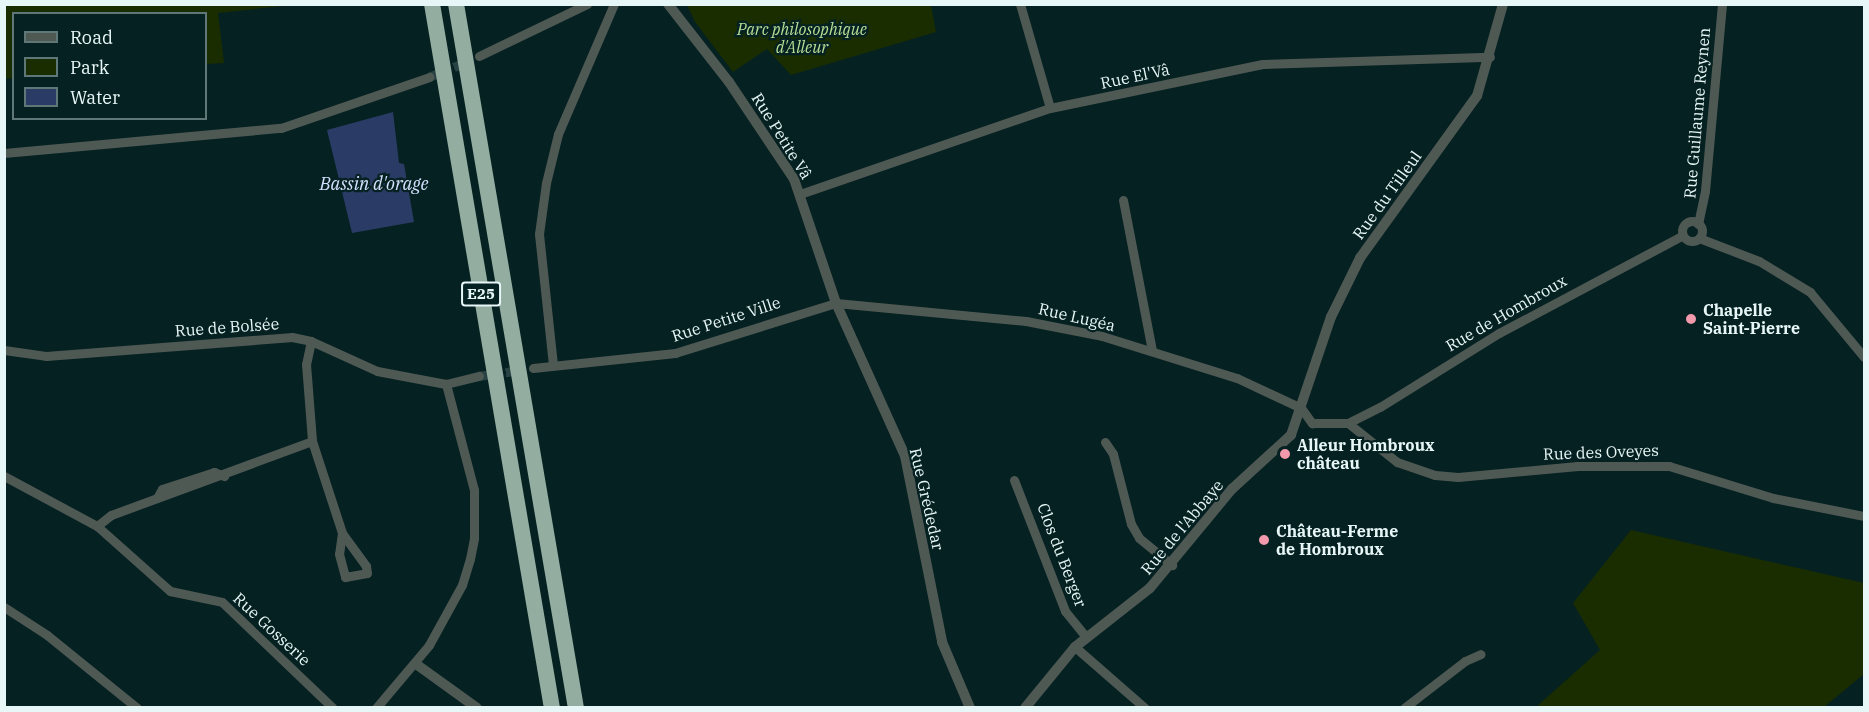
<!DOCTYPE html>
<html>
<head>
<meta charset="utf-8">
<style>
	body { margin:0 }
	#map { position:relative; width:1869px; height:712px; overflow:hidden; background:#062122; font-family:"IBM Plex Serif",serif }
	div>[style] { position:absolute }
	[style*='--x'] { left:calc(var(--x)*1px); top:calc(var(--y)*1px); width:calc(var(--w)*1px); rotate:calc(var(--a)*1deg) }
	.green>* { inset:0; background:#192d00 }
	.water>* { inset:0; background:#2a3c65 }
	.minor-tunnel>* { height:9px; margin-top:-4.5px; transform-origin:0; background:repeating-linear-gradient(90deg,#284142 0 9px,transparent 0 13.5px) }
	.minor>* { height:9px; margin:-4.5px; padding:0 4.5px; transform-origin:4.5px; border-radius:4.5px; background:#4f5954 }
	.minor>.ring { margin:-4.5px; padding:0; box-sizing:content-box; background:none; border:9px solid #4f5954; border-radius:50% }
	.tertiary>* { height:10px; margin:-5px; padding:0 5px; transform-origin:5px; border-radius:5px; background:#4f5954 }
	.motorway>* { height:16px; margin:-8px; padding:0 8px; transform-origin:8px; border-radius:8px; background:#94ada1 }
	.dots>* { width:16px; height:16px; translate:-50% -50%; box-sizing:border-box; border:3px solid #062122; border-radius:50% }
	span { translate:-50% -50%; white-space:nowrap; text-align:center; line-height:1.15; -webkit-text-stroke:4.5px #062122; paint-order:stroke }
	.shield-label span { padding:2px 4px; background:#062122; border:2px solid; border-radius:4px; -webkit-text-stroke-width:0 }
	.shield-label { font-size:15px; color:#e7f7f7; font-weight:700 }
	.park-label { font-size:16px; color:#b7de95; font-style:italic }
	.street-label { font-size:16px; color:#e7f7f7 }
	.poi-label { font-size:16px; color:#e7f7f7; font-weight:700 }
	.left { translate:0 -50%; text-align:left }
	.water-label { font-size:18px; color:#d4e1fe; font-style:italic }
	.frame { position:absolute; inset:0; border:6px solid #e7f7f7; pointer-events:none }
	.legend { position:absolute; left:12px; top:12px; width:195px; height:108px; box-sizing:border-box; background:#062122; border:2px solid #607777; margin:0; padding:8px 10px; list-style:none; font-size:18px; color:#e7f7f7 }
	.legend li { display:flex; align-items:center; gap:12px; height:30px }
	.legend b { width:30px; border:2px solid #607777 }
</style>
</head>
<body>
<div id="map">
	<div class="green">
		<div style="clip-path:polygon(5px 4px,292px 4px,292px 5px,218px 13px,224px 63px,206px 64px,206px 14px,14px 14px,13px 78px,5px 79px)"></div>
		<div style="clip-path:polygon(687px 5px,931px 5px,936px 32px,791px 75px,767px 49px,733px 72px,695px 22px)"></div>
		<div style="clip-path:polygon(1631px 530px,1864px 583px,1864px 674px,1824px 707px,1536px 707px,1600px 650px,1573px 603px)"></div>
	</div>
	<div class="water">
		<div style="clip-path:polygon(393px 112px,399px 163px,404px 164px,414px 222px,352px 233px,327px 130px)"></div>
	</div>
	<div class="minor-tunnel">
		<div style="--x:429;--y:77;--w:43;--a:-21.8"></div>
		<div style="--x:479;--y:376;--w:42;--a:-8.1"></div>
	</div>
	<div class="minor">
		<div style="--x:1020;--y:4;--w:108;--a:73.9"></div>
		<div style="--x:479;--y:56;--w:120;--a:-25.7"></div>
		<div style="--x:4;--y:153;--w:278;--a:-5.2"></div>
		<div style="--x:281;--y:128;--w:157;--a:-19"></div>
		<div style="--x:800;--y:194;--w:264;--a:-19"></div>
		<div style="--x:1050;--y:108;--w:217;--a:-11.7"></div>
		<div style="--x:1263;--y:64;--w:227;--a:-1.8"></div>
		<div style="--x:1123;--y:200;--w:154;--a:79.1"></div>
		<div class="ring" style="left:1682px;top:221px;width:11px;height:11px"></div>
		<div style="--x:1698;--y:224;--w:34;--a:-78"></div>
		<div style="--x:1705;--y:191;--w:188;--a:-84.8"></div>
		<div style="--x:1699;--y:238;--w:64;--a:21"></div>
		<div style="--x:1759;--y:261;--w:60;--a:31.3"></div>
		<div style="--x:1810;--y:292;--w:85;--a:50.3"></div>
		<div style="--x:311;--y:341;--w:24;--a:102"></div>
		<div style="--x:306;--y:364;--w:77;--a:85.5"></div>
		<div style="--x:312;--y:441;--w:97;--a:71.9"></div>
		<div style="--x:342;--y:533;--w:21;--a:98"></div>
		<div style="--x:339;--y:554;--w:24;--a:75"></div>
		<div style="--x:345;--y:577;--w:22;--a:-10"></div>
		<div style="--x:367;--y:573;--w:7;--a:-98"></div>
		<div style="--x:366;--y:566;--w:41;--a:-126"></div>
		<div style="--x:4;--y:350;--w:42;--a:8.1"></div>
		<div style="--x:46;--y:356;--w:247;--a:-4.4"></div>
		<div style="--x:292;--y:337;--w:19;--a:12"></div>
		<div style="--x:311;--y:341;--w:72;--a:24.4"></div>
		<div style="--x:377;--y:371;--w:70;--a:10.7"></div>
		<div style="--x:446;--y:384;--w:34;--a:-14"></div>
		<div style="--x:553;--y:365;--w:132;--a:-96.1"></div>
		<div style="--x:539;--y:234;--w:51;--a:-82.2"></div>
		<div style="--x:546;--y:183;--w:50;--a:-76.2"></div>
		<div style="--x:558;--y:134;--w:142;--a:-66.7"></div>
		<div style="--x:533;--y:368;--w:143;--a:-6"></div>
		<div style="--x:675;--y:353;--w:169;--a:-17.3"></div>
		<div style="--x:836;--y:303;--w:191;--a:5.4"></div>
		<div style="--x:1026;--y:321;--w:77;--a:11.2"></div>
		<div style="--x:1102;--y:336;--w:141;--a:17.3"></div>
		<div style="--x:1237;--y:378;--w:71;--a:25.1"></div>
		<div style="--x:1301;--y:408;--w:19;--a:54"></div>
		<div style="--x:1312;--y:423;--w:36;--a:0"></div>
		<div style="--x:1348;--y:423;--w:36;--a:-27"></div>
		<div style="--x:1380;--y:407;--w:140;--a:-31.9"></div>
		<div style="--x:1499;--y:333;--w:208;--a:-28"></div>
		<div style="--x:1348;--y:423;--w:63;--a:38.5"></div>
		<div style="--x:1397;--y:462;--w:40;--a:18.9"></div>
		<div style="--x:1435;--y:475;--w:23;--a:5"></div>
		<div style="--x:1458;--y:477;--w:120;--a:-5.3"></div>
		<div style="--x:1577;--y:466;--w:92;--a:0"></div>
		<div style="--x:1669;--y:466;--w:109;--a:17.1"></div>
		<div style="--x:1773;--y:498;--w:93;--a:11.2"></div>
		<div style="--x:1105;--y:442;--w:14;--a:56"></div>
		<div style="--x:1113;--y:454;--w:72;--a:75.6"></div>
		<div style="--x:1131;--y:524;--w:16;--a:60"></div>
		<div style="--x:1139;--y:538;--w:43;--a:39.3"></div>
		<div style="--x:4;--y:476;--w:106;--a:28.3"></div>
		<div style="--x:97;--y:526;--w:98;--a:41.7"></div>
		<div style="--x:170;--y:591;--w:53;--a:11.9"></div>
		<div style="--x:222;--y:602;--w:153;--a:43.7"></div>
		<div style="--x:1014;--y:480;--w:141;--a:68.7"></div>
		<div style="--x:1065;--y:611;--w:33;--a:51"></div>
		<div style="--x:157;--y:498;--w:10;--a:-61"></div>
		<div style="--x:162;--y:489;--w:55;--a:-18.1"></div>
		<div style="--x:214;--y:472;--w:11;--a:22"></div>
		<div style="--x:97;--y:526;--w:18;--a:-38"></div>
		<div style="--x:111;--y:515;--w:214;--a:-20.2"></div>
		<div style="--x:4;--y:607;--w:51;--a:33.1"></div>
		<div style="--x:47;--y:635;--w:116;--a:39"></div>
		<div style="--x:1075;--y:647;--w:93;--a:41.1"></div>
		<div style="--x:376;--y:708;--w:82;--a:-49.9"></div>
		<div style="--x:429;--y:645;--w:68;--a:-61.2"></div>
		<div style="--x:462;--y:585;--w:27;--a:-73"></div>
		<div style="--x:470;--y:559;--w:21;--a:-79"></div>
		<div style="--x:474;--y:538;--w:48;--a:-90"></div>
		<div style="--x:474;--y:490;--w:110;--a:-104.8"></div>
		<div style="--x:1404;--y:708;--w:77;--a:-37.6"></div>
		<div style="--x:1465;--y:661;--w:17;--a:-24"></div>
	</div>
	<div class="tertiary">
		<div style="--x:668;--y:4;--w:99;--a:52"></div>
		<div style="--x:729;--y:82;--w:117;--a:56.2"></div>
		<div style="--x:794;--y:179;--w:131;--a:71.3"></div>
		<div style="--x:836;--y:303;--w:168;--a:65.7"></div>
		<div style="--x:905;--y:456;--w:190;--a:78.7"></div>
		<div style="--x:942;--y:642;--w:72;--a:67"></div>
		<div style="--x:416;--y:664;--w:75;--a:35.8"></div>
		<div style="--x:1025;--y:708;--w:79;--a:-50.7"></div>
		<div style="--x:1075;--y:647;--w:95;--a:-38.2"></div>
		<div style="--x:1150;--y:588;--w:129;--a:-50.4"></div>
		<div style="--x:1232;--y:489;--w:80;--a:-42.5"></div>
		<div style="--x:1291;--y:435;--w:125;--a:-71.3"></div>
		<div style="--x:1331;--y:317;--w:66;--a:-63.8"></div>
		<div style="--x:1360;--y:258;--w:200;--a:-54.2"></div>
		<div style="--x:1477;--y:96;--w:96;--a:-74.2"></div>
	</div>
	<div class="motorway">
		<div style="--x:432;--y:4;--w:714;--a:80.33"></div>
		<div style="--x:456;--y:4;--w:714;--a:80.33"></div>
	</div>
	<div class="dots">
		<div style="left:1691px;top:319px;background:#f29aac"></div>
		<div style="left:1285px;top:454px;background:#f29aac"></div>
		<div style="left:1264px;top:540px;background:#f29aac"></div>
	</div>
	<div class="shield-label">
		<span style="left:481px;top:294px">E25</span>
	</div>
	<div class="park-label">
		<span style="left:802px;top:38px">Parc philosophique<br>d'Alleur</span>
	</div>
	<div class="street-label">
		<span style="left:1135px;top:76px;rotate:-12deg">Rue El'Vâ</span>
		<span style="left:1697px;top:113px;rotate:-85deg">Rue Guillaume Reynen</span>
		<span style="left:782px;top:136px;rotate:58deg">Rue Petite Vâ</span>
		<span style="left:1387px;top:195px;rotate:-54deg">Rue du Tilleul</span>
		<span style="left:1506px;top:313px;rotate:-30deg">Rue de Hombroux</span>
		<span style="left:1077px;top:317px;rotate:13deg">Rue Lugéa</span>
		<span style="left:726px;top:319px;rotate:-18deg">Rue Petite Ville</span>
		<span style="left:227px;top:327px;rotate:-4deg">Rue de Bolsée</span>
		<span style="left:1601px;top:452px;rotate:-2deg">Rue des Oveyes</span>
		<span style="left:927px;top:499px;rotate:77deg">Rue Grédedar</span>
		<span style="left:1182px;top:527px;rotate:-50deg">Rue de l'Abbaye</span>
		<span style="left:1062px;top:555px;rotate:69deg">Clos du Berger</span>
		<span style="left:272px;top:629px;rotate:43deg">Rue Gosserie</span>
	</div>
	<div class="poi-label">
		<span class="left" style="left:1703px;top:319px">Chapelle<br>Saint-Pierre</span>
		<span class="left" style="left:1297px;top:454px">Alleur Hombroux<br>château</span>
		<span class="left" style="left:1276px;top:540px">Château-Ferme<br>de Hombroux</span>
	</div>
	<div class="water-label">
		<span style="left:374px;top:184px">Bassin d'orage</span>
	</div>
	<div class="frame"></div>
	<ul class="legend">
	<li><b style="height:8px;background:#4f5954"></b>Road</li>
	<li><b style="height:16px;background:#192d00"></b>Park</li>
	<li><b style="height:16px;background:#2a3c65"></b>Water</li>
	</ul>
</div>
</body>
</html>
